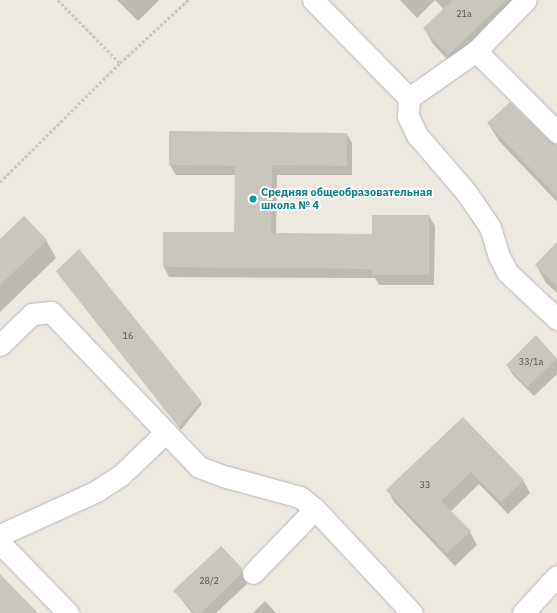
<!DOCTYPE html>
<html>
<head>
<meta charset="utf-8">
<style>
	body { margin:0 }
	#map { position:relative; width:557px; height:613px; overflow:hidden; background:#ede8e0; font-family:"IBM Plex Sans",sans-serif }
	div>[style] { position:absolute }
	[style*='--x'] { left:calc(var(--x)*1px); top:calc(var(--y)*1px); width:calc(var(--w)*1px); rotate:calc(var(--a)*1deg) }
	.shadow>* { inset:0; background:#0003 }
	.building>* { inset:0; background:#c9c6be }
	.path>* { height:2.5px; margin-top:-1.25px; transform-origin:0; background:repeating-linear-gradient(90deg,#c8c8c8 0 3px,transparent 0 5px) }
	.roads { filter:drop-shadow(0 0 1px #b3b4bf) drop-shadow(0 0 1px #b3b4bf) }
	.minor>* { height:21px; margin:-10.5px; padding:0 10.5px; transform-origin:10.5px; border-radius:10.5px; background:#fff }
	.dots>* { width:11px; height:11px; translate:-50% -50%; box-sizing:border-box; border:2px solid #fff; border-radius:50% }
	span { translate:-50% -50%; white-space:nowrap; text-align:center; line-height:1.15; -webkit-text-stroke:4px #fff; paint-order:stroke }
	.number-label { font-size:9px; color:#535250 }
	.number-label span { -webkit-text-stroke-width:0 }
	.culture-label { font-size:11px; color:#0d838f; font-weight:700 }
	.left { translate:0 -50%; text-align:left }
</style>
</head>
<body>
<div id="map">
	<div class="shadow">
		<div style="clip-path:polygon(117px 0,159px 0,138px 21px)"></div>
		<div style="clip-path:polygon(400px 0,532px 0,457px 70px,433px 44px,424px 28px,444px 10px,435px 0,417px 18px)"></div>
		<div style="clip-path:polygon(488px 123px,557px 149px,557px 202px,499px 141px)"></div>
		<div style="clip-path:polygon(170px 132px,347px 134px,352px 143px,352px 175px,277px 175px,276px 234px,373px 235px,429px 216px,435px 226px,434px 285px,379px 285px,375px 278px,169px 277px,164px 267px,235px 233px,235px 175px,176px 175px,170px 165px)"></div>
		<div style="clip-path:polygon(46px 240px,56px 258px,0 312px,0 241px)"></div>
		<div style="clip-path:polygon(557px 245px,557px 293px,546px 283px,536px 265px)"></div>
		<div style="clip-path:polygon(79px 251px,202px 404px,181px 430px,59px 275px)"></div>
		<div style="clip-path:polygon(536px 337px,557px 359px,557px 374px,534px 396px,513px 375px,507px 365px)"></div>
		<div style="clip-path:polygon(463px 418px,523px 480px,530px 493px,508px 514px,479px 484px,450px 512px,470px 532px,477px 545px,455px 566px,395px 503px,388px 491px)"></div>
		<div style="clip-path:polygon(241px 569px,247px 579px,247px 584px,216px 613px,192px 613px,175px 591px)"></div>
		<div style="clip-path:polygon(265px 601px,276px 613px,253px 613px)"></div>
	</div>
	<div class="building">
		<div style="clip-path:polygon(453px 0,506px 0,448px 55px,423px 28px)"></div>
		<div style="clip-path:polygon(510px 102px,549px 140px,557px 145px,557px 196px,487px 123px)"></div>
		<div style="clip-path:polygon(169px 131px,347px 133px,347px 166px,272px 165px,271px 233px,372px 234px,372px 215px,429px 215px,429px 275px,372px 275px,372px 269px,163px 267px,163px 232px,234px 232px,235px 166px,169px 165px)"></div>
		<div style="clip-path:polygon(24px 216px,47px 240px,0 285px,0 239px)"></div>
		<div style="clip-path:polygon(557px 242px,557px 286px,535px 265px)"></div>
		<div style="clip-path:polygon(79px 249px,201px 401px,179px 427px,56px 271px)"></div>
		<div style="clip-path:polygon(536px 335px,557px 359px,527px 387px,506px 365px)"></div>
		<div style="clip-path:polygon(463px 417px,524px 480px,501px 502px,471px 472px,441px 501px,471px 531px,447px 553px,386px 490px)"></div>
		<div style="clip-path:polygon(221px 546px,242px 568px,241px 574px,201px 613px,195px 613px,173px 591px)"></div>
		<div style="clip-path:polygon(0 574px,38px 613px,0 613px)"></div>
	</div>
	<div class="path">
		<div style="--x:58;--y:0;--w:88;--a:45.5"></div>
		<div style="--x:120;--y:63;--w:93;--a:-42.8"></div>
		<div style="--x:0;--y:182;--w:169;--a:-44.8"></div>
	</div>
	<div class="roads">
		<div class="minor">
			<div style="--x:313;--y:0;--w:137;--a:45.6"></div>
			<div style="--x:409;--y:98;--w:18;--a:93"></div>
			<div style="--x:408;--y:116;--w:21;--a:65"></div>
			<div style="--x:417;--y:135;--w:75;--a:49.3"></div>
			<div style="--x:466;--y:192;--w:42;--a:55.6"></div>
			<div style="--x:490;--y:227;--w:30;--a:73"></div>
			<div style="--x:499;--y:256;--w:18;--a:63"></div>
			<div style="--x:507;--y:272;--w:69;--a:43.2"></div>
			<div style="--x:476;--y:51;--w:115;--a:45"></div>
			<div style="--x:409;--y:98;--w:82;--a:-35"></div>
			<div style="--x:476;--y:51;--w:71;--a:-45.6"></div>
			<div style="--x:0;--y:345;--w:45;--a:-44.1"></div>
			<div style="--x:32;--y:314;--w:19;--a:-6"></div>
			<div style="--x:51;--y:312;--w:214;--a:46.3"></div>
			<div style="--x:199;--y:467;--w:30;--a:20"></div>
			<div style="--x:227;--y:477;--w:76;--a:15.3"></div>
			<div style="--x:300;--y:497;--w:19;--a:39"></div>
			<div style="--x:315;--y:509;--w:142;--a:47"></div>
			<div style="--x:0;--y:535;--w:104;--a:-24.4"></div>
			<div style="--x:95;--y:492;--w:31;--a:-33"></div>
			<div style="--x:121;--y:475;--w:62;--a:-43.7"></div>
			<div style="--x:0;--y:543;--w:98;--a:45.8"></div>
			<div style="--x:253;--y:573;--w:89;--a:-45.9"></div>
			<div style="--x:523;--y:613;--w:50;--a:-47.4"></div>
		</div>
	</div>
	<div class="dots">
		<div style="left:253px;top:199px;background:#0f9aa8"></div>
	</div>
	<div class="number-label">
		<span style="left:464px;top:14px">21а</span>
		<span style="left:128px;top:336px">16</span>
		<span style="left:531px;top:362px">33/1а</span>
		<span style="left:425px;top:485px">33</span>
		<span style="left:209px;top:581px">28/2</span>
	</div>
	<div class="culture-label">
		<span class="left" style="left:261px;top:199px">Средняя общеобразовательная<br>школа № 4</span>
	</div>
</div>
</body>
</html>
